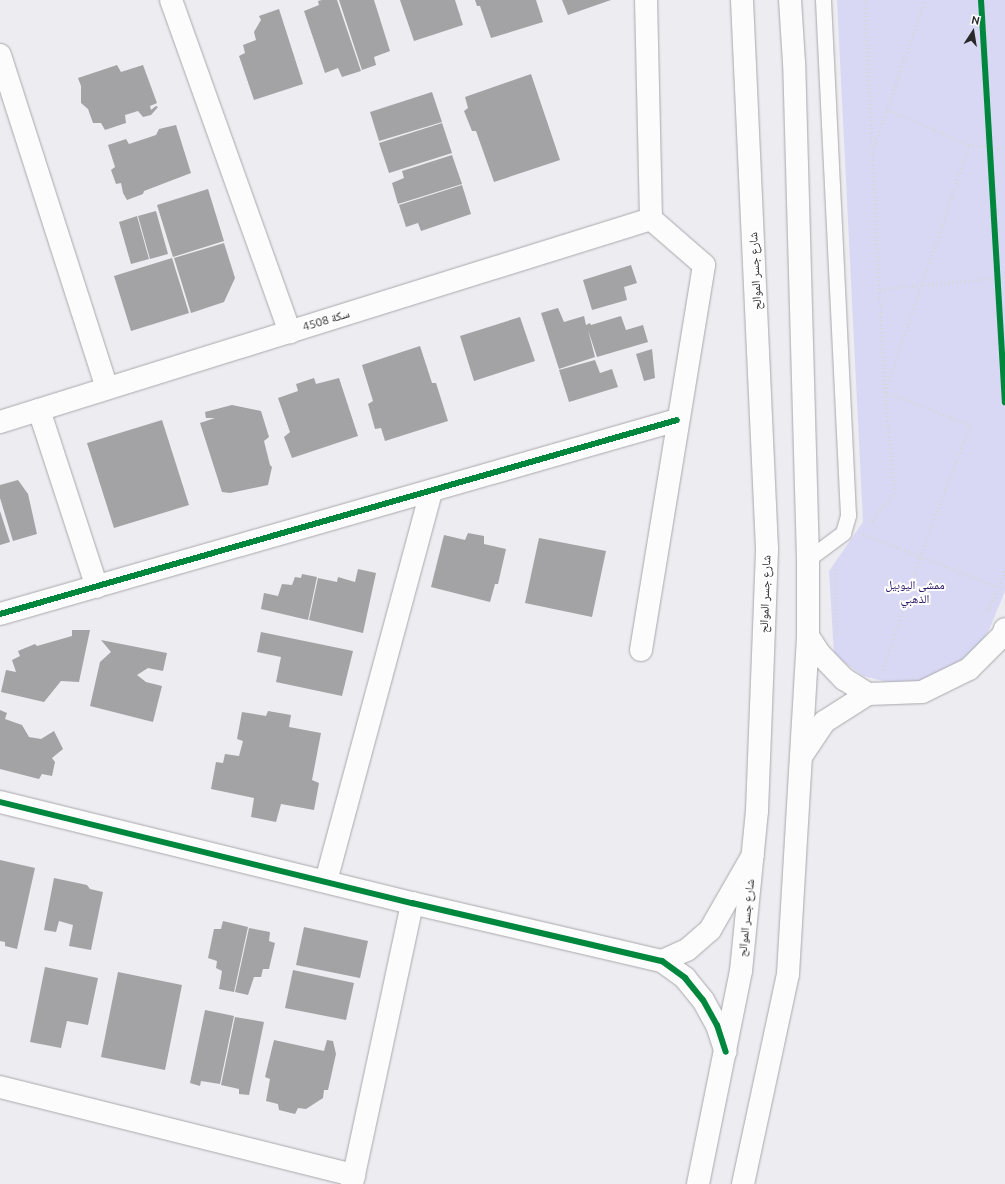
<!DOCTYPE html>
<html>
<head>
<meta charset="utf-8">
<style>
	body { margin:0 }
	#map { position:relative; width:1005px; height:1184px; overflow:hidden; background:#ececf1; font-family:Ubuntu,"Noto Naskh Arabic",sans-serif }
	div>[style] { position:absolute }
	[style*='--x'] { left:calc(var(--x)*1px); top:calc(var(--y)*1px); width:calc(var(--w)*1px); rotate:calc(var(--a)*1deg) }
	.green>* { inset:0; background:#d8d8f4 }
	.building>* { inset:0; background:#a3a3a6 }
	.path>* { height:2.5px; margin-top:-1.25px; transform-origin:0; background:repeating-linear-gradient(90deg,#d7d7d8 0 1px,transparent 0 4px) }
	.roads { filter:drop-shadow(0 0 1px #a9a9ac) drop-shadow(0 0 1px #a9a9ac) }
	.service>* { height:15px; margin:-7.5px; padding:0 7.5px; transform-origin:7.5px; border-radius:7.5px; background:#fcfcfd }
	.minor>* { height:22px; margin:-11px; padding:0 11px; transform-origin:11px; border-radius:11px; background:#fcfcfd }
	.tertiary>* { height:22px; margin:-11px; padding:0 11px; transform-origin:11px; border-radius:11px; background:#fcfcfd }
	.primary>* { height:22px; margin:-11px; padding:0 11px; transform-origin:11px; border-radius:11px; background:#fcfcfd }
	.cycleway>* { height:6px; margin:-3px; padding:0 3px; transform-origin:3px; border-radius:3px; background:#00873e }
	span { translate:-50% -50%; white-space:nowrap; text-align:center; line-height:1.15; -webkit-text-stroke:4px #fff; paint-order:stroke }
	.street-label { font-size:12px; color:#29292b }
	.park-label { font-size:12px; color:#291667 }
	.north { position:absolute; left:953px; top:12px; width:40px; height:40px; -webkit-text-stroke:3px #fff; paint-order:stroke; rotate:12deg; font-size:11px; font-weight:700; line-height:16px; text-align:center; color:#29292b }
	.north::after { content:''; display:block; margin:auto; width:14px; height:18px; background:#29292b; clip-path:polygon(50% 0,100% 100%,50% 72%,0 100%) }
</style>
</head>
<body>
<div id="map">
	<div class="green">
		<div style="clip-path:polygon(837px 0,1005px 0,1005px 591px,989px 630px,969px 660px,923px 683px,904px 686px,863px 676px,834px 655px,829px 571px,863px 522px)"></div>
	</div>
	<div class="building">
		<div style="clip-path:polygon(322px 0,337px 0,361px 71px,342px 77px,338px 68px,325px 73px,304px 11px,319px 5px,318px 1px)"></div>
		<div style="clip-path:polygon(339px 0,374px 0,390px 51px,374px 57px,376px 65px,362px 70px)"></div>
		<div style="clip-path:polygon(400px 0,455px 0,463px 25px,414px 41px)"></div>
		<div style="clip-path:polygon(475px 0,536px 0,543px 22px,491px 38px,480px 6px,477px 6px)"></div>
		<div style="clip-path:polygon(562px 0,611px 0,568px 15px)"></div>
		<div style="clip-path:polygon(279px 9px,303px 84px,254px 100px,239px 56px,245px 53px,243px 45px,256px 40px,254px 32px,261px 20px,259px 16px)"></div>
		<div style="clip-path:polygon(117px 65px,121px 72px,143px 65px,157px 103px,150px 106px,151px 110px,156px 106px,158px 107px,151px 115px,143px 117px,138px 111px,125px 115px,126px 123px,105px 130px,101px 123px,93px 123px,88px 109px,81px 103px,81px 86px,78px 78px)"></div>
		<div style="clip-path:polygon(531px 74px,560px 160px,494px 182px,476px 131px,472px 131px,464px 111px,468px 108px,465px 97px)"></div>
		<div style="clip-path:polygon(432px 92px,442px 122px,379px 141px,370px 112px)"></div>
		<div style="clip-path:polygon(442px 123px,452px 153px,389px 173px,379px 143px)"></div>
		<div style="clip-path:polygon(176px 125px,191px 173px,144px 191px,143px 194px,127px 200px,123px 193px,121px 183px,116px 184px,111px 170px,115px 167px,108px 145px,126px 139px,129px 144px,156px 135px,159px 129px)"></div>
		<div style="clip-path:polygon(452px 155px,462px 184px,398px 204px,392px 183px,404px 178px,402px 171px)"></div>
		<div style="clip-path:polygon(462px 185px,471px 214px,421px 231px,418px 223px,406px 227px,399px 205px)"></div>
		<div style="clip-path:polygon(208px 189px,224px 241px,173px 257px,157px 205px)"></div>
		<div style="clip-path:polygon(156px 211px,168px 254px,150px 259px,138px 216px)"></div>
		<div style="clip-path:polygon(137px 216px,149px 259px,131px 264px,119px 222px)"></div>
		<div style="clip-path:polygon(224px 243px,235px 278px,224px 302px,191px 313px,174px 258px)"></div>
		<div style="clip-path:polygon(172px 258px,189px 313px,131px 331px,114px 276px)"></div>
		<div style="clip-path:polygon(631px 265px,637px 283px,624px 287px,627px 300px,592px 310px,583px 280px)"></div>
		<div style="clip-path:polygon(558px 308px,564px 322px,584px 316px,586px 325px,590px 323px,591px 325px,621px 316px,626px 330px,643px 325px,648px 342px,597px 357px,588px 330px,595px 357px,559px 369px,541px 313px)"></div>
		<div style="clip-path:polygon(520px 317px,535px 361px,474px 381px,460px 336px)"></div>
		<div style="clip-path:polygon(420px 346px,432px 383px,436px 383px,448px 421px,385px 441px,381px 428px,375px 429px,368px 404px,373px 401px,362px 365px)"></div>
		<div style="clip-path:polygon(652px 349px,655px 378px,644px 381px,636px 354px)"></div>
		<div style="clip-path:polygon(595px 360px,600px 373px,612px 369px,618px 387px,569px 402px,559px 370px)"></div>
		<div style="clip-path:polygon(314px 378px,316px 384px,339px 378px,358px 436px,292px 458px,284px 437px,290px 432px,278px 398px,298px 391px,296px 384px)"></div>
		<div style="clip-path:polygon(232px 405px,261px 411px,269px 437px,264px 441px,270px 465px,272px 467px,268px 485px,230px 493px,222px 492px,200px 423px,215px 418px,206px 418px,205px 412px)"></div>
		<div style="clip-path:polygon(162px 420px,189px 505px,114px 528px,87px 443px)"></div>
		<div style="clip-path:polygon(18px 480px,28px 494px,37px 534px,13px 541px,0 498px,0 485px)"></div>
		<div style="clip-path:polygon(0 511px,10px 542px,0 545px)"></div>
		<div style="clip-path:polygon(468px 533px,484px 536px,484px 544px,506px 549px,498px 584px,495px 584px,490px 602px,431px 587px,444px 535px,465px 540px)"></div>
		<div style="clip-path:polygon(539px 538px,606px 551px,592px 617px,525px 603px)"></div>
		<div style="clip-path:polygon(358px 569px,376px 573px,363px 633px,309px 620px,318px 578px,337px 582px,338px 577px,355px 582px)"></div>
		<div style="clip-path:polygon(302px 574px,317px 577px,308px 620px,261px 609px,264px 593px,278px 596px,282px 584px,292px 585px,295px 577px,301px 578px)"></div>
		<div style="clip-path:polygon(72px 630px,90px 630px,79px 682px,61px 681px,44px 702px,1px 692px,6px 670px,16px 672px,12px 660px,20px 656px,18px 651px,35px 644px,37px 646px,72px 636px)"></div>
		<div style="clip-path:polygon(261px 632px,353px 651px,342px 696px,276px 682px,281px 657px,257px 652px)"></div>
		<div style="clip-path:polygon(101px 640px,167px 653px,163px 671px,148px 668px,137px 675px,146px 682px,162px 686px,153px 722px,90px 706px,100px 662px,111px 652px)"></div>
		<div style="clip-path:polygon(0 710px,7px 713px,5px 719px,22px 725px,29px 737px,41px 739px,54px 731px,63px 749px,52px 758px,55px 762px,52px 776px,42px 774px,39px 779px,0 769px)"></div>
		<div style="clip-path:polygon(268px 711px,291px 715px,289px 727px,321px 733px,312px 780px,319px 783px,314px 810px,281px 804px,276px 822px,251px 817px,254px 798px,211px 789px,216px 762px,223px 763px,225px 754px,239px 756px,243px 741px,237px 739px,242px 712px,266px 716px)"></div>
		<div style="clip-path:polygon(0 860px,35px 868px,17px 949px,5px 946px,5px 942px,0 941px)"></div>
		<div style="clip-path:polygon(54px 878px,87px 885px,90px 889px,103px 892px,91px 950px,69px 946px,73px 925px,59px 921px,56px 932px,44px 930px)"></div>
		<div style="clip-path:polygon(223px 921px,248px 927px,234px 992px,219px 989px,222px 971px,216px 968px,217px 961px,208px 958px,214px 929px,221px 929px)"></div>
		<div style="clip-path:polygon(304px 927px,368px 941px,360px 978px,296px 965px)"></div>
		<div style="clip-path:polygon(249px 928px,270px 932px,269px 941px,275px 943px,269px 969px,263px 969px,261px 977px,254px 977px,248px 995px,235px 992px)"></div>
		<div style="clip-path:polygon(45px 967px,98px 978px,88px 1025px,67px 1021px,61px 1048px,30px 1042px)"></div>
		<div style="clip-path:polygon(293px 970px,354px 983px,346px 1020px,285px 1008px)"></div>
		<div style="clip-path:polygon(118px 972px,182px 985px,165px 1070px,101px 1057px)"></div>
		<div style="clip-path:polygon(205px 1010px,234px 1016px,220px 1084px,201px 1081px,200px 1086px,190px 1083px)"></div>
		<div style="clip-path:polygon(235px 1017px,264px 1022px,249px 1095px,239px 1094px,239px 1089px,221px 1085px)"></div>
		<div style="clip-path:polygon(274px 1040px,324px 1051px,327px 1040px,333px 1041px,336px 1054px,328px 1090px,324px 1090px,323px 1098px,306px 1109px,298px 1108px,295px 1114px,279px 1110px,278px 1104px,266px 1101px,270px 1079px,265px 1077px)"></div>
	</div>
	<div class="path">
		<div style="--x:865;--y:0;--w:393;--a:87.1"></div>
		<div style="--x:885;--y:392;--w:100;--a:84.3"></div>
		<div style="--x:895;--y:492;--w:44;--a:127.6"></div>
		<div style="--x:887;--y:109;--w:90;--a:23.7"></div>
		<div style="--x:874;--y:147;--w:156;--a:-70.9"></div>
		<div style="--x:880;--y:289;--w:126;--a:-5.5"></div>
		<div style="--x:863;--y:534;--w:146;--a:21.3"></div>
		<div style="--x:999;--y:587;--w:18;--a:-71"></div>
		<div style="--x:836;--y:565;--w:69;--a:89.2"></div>
		<div style="--x:987;--y:612;--w:28;--a:-64"></div>
		<div style="--x:883;--y:670;--w:119;--a:-71.9"></div>
		<div style="--x:920;--y:557;--w:141;--a:-69.3"></div>
		<div style="--x:970;--y:425;--w:91;--a:-158.8"></div>
		<div style="--x:885;--y:392;--w:261;--a:-71.2"></div>
		<div style="--x:969;--y:145;--w:36;--a:6"></div>
	</div>
	<div class="roads">
		<div class="service">
			<div style="--x:808;--y:559;--w:44;--a:-36.6"></div>
			<div style="--x:843;--y:533;--w:19;--a:-74"></div>
			<div style="--x:848;--y:515;--w:516;--a:-92.78"></div>
		</div>
		<div class="minor">
			<div style="--x:171;--y:0;--w:353;--a:70.3"></div>
			<div style="--x:0;--y:55;--w:350;--a:72.2"></div>
			<div style="--x:39;--y:410;--w:186;--a:71.9"></div>
			<div style="--x:0;--y:422;--w:682;--a:-17.32"></div>
			<div style="--x:0;--y:614;--w:704;--a:-15.99"></div>
			<div style="--x:641;--y:650;--w:390;--a:-80.7"></div>
			<div style="--x:704;--y:265;--w:70;--a:-139"></div>
			<div style="--x:651;--y:219;--w:219;--a:-91.3"></div>
			<div style="--x:0;--y:802;--w:424;--a:13.8"></div>
			<div style="--x:326;--y:881;--w:404;--a:-74.9"></div>
			<div style="--x:0;--y:1087;--w:365;--a:14"></div>
		</div>
		<div class="tertiary">
			<div style="--x:868;--y:694;--w:54;--a:-2.1"></div>
			<div style="--x:922;--y:692;--w:52;--a:-26.1"></div>
			<div style="--x:969;--y:669;--w:48;--a:-45"></div>
			<div style="--x:1003;--y:635;--w:6;--a:-72"></div>
			<div style="--x:662;--y:961;--w:27;--a:-24"></div>
			<div style="--x:687;--y:950;--w:30;--a:-41"></div>
			<div style="--x:710;--y:930;--w:86;--a:-60.2"></div>
			<div style="--x:352;--y:1184;--w:287;--a:-77.9"></div>
			<div style="--x:412;--y:903;--w:257;--a:13.1"></div>
			<div style="--x:662;--y:961;--w:29;--a:36"></div>
			<div style="--x:685;--y:978;--w:28;--a:51"></div>
			<div style="--x:703;--y:1000;--w:29;--a:61"></div>
			<div style="--x:717;--y:1025;--w:28;--a:72"></div>
		</div>
		<div class="primary">
			<div style="--x:802;--y:755;--w:40;--a:-56"></div>
			<div style="--x:824;--y:722;--w:52;--a:-32.5"></div>
			<div style="--x:868;--y:694;--w:28;--a:-148"></div>
			<div style="--x:844;--y:679;--w:36;--a:-134"></div>
			<div style="--x:819;--y:653;--w:20;--a:-123"></div>
			<div style="--x:698;--y:1184;--w:217;--a:-78.6"></div>
			<div style="--x:741;--y:971;--w:161;--a:-84.3"></div>
			<div style="--x:757;--y:811;--w:262;--a:-87.8"></div>
			<div style="--x:767;--y:549;--w:550;--a:-92.61"></div>
			<div style="--x:743;--y:1184;--w:215;--a:-77.9"></div>
			<div style="--x:788;--y:974;--w:339;--a:-86.6"></div>
			<div style="--x:808;--y:636;--w:77;--a:-90"></div>
			<div style="--x:808;--y:559;--w:496;--a:-91.6"></div>
			<div style="--x:794;--y:63;--w:63;--a:-93.6"></div>
		</div>
	</div>
	<div class="cycleway">
		<div style="--x:981;--y:0;--w:403;--a:86.6"></div>
		<div style="--x:0;--y:614;--w:704;--a:-15.99"></div>
		<div style="--x:0;--y:802;--w:424;--a:13.8"></div>
		<div style="--x:412;--y:903;--w:257;--a:13.1"></div>
		<div style="--x:662;--y:961;--w:29;--a:36"></div>
		<div style="--x:685;--y:978;--w:28;--a:51"></div>
		<div style="--x:703;--y:1000;--w:29;--a:61"></div>
		<div style="--x:717;--y:1025;--w:28;--a:72"></div>
	</div>
	<div class="street-label">
		<span style="left:755px;top:271px;rotate:-93deg">شارع جسر الموالح</span>
		<span style="left:326px;top:320px;rotate:-17deg">سكة 4508</span>
		<span style="left:765px;top:594px;rotate:-88deg">شارع جسر الموالح</span>
		<span style="left:746px;top:918px;rotate:-84deg">شارع جسر الموالح</span>
	</div>
	<div class="park-label">
		<span style="left:915px;top:592px">ممشى اليوبيل<br>الذهبي</span>
	</div>
	<div class="north">N</div>
</div>
</body>
</html>
